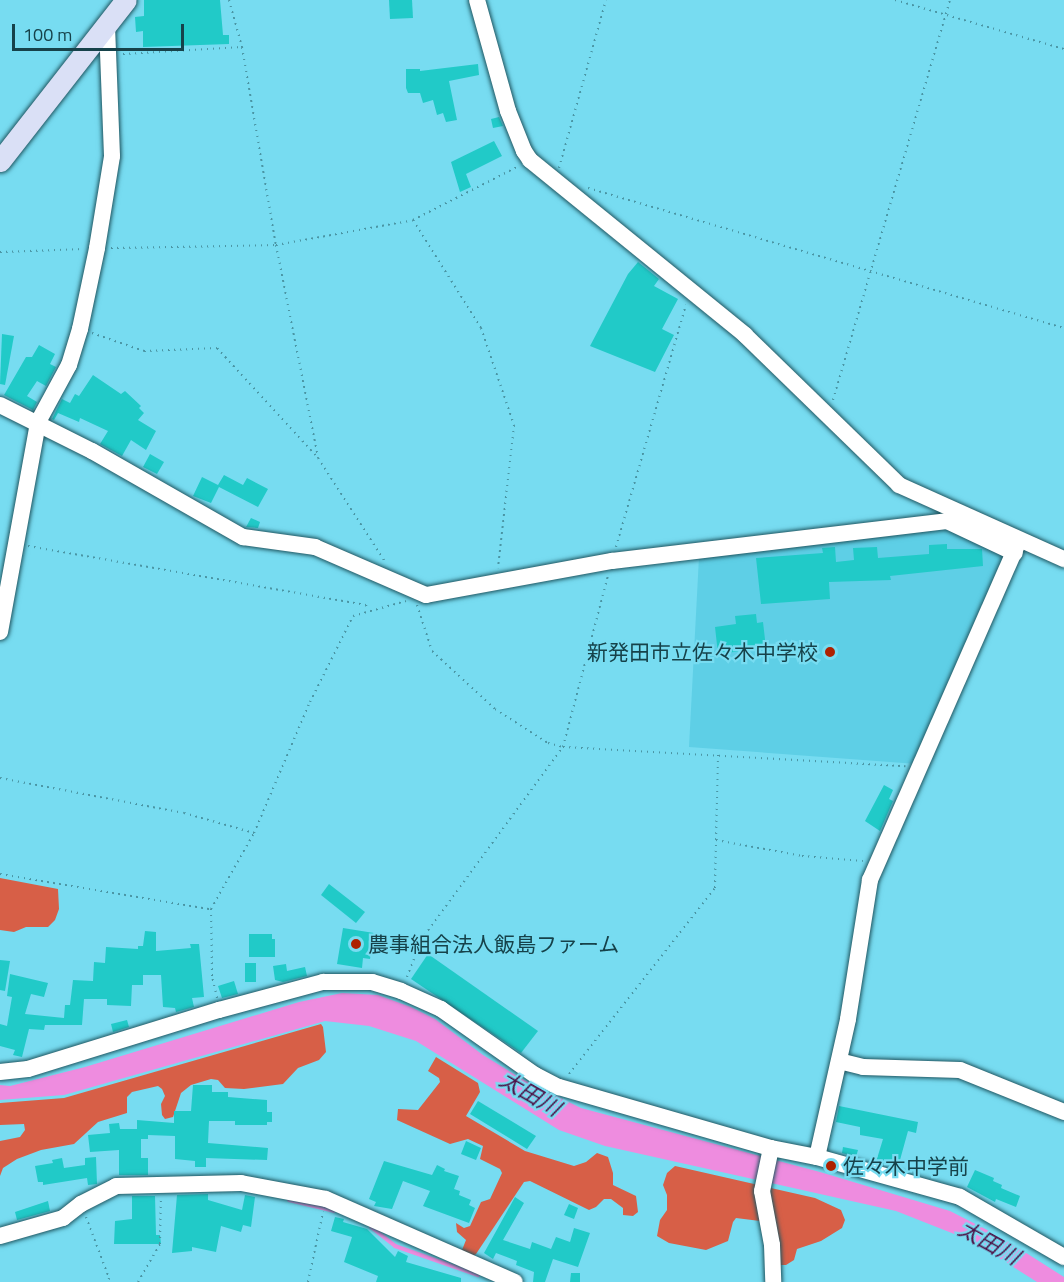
<!DOCTYPE html>
<html>
<head>
<meta charset="utf-8">
<style>
	body { margin:0 }
	#map { position:relative; width:1064px; height:1282px; overflow:hidden; background:#77dcf1; font-family:"Titillium Web","Noto Sans JP",sans-serif }
	div>[style] { position:absolute }
	[style*='--x'] { left:calc(var(--x)*1px); top:calc(var(--y)*1px); width:calc(var(--w)*1px); rotate:calc(var(--a)*1deg) }
	.built>* { inset:0; background:#5ecfe6 }
	.forest>* { inset:0; background:#d75f47 }
	.water>* { inset:0; background:#ee8cdf }
	.stream>* { height:4px; margin:-2px; padding:0 2px; transform-origin:2px; border-radius:2px; background:#ee8cdf }
	.building>* { inset:0; background:#21cac8 }
	.path>* { height:2px; margin-top:-1px; transform-origin:0; background:repeating-linear-gradient(90deg,#4a95a4 0 1.5px,transparent 0 6px) }
	.roads { filter:drop-shadow(0 0 2px #205661) drop-shadow(0 0 2px #205661) }
	.minor>* { height:16px; margin:-8px; padding:0 8px; transform-origin:8px; border-radius:8px; background:#fff }
	.major>* { height:21px; margin:-10.5px; padding:0 10.5px; transform-origin:10.5px; border-radius:10.5px; background:#dae0f6 }
	.dots>* { width:16px; height:16px; translate:-50% -50%; box-sizing:border-box; border:3px solid #77dcf1; border-radius:50% }
	span { translate:-50% -50%; white-space:nowrap; text-align:center; line-height:1.15; -webkit-text-stroke:4.5px #77dcf1; paint-order:stroke }
	.poi-label { font-size:21px; color:#16424a }
	.right { translate:-100% -50%; text-align:right }
	.left { translate:0 -50%; text-align:left }
	.water-label { font-size:22px; color:#4d1146; font-style:italic }
	.scale { position:absolute; left:12px; top:24px; width:172px; height:27px; box-sizing:border-box; border:3px solid #16424a; border-top:0; padding-left:8px; font-size:18px; line-height:21px; white-space:nowrap; color:#16424a; -webkit-text-stroke:4px #77dcf1; paint-order:stroke }
</style>
</head>
<body>
<div id="map">
	<div class="built">
		<div style="clip-path:polygon(944px 526px,1009px 557px,917px 764px,689px 747px,699px 557px)"></div>
	</div>
	<div class="forest">
		<div style="clip-path:polygon(0 878px,58px 889px,59px 909px,55px 920px,48px 927px,26px 927px,14px 932px,0 930px)"></div>
		<div style="clip-path:polygon(321px 1024px,323px 1027px,326px 1052px,319px 1060px,298px 1068px,283px 1084px,244px 1089px,225px 1088px,218px 1080px,211px 1079px,191px 1085px,181px 1093px,173px 1117px,165px 1119px,162px 1115px,161px 1104px,165px 1096px,162px 1089px,158px 1086px,132px 1092px,127px 1097px,127px 1113px,98px 1122px,74px 1144px,41px 1150px,17px 1159px,3px 1168px,0 1176px,0 1141px,20px 1137px,25px 1130px,24px 1124px,0 1125px,0 1103px,64px 1098px)"></div>
		<div style="clip-path:polygon(436px 1057px,478px 1083px,480px 1092px,466px 1116px,525px 1151px,574px 1166px,586px 1162px,597px 1153px,608px 1157px,613px 1173px,613px 1185px,636px 1196px,638px 1212px,633px 1216px,623px 1215px,623px 1208px,611px 1199px,604px 1199px,596px 1207px,589px 1210px,530px 1181px,524px 1182px,476px 1254px,472px 1257px,462px 1250px,466px 1240px,457px 1232px,456px 1223px,464px 1228px,470px 1226px,481px 1202px,490px 1199px,502px 1173px,500px 1169px,480px 1159px,483px 1146px,468px 1139px,450px 1144px,397px 1120px,398px 1109px,418px 1110px,440px 1082px,439px 1078px,428px 1071px)"></div>
		<div style="clip-path:polygon(675px 1166px,815px 1198px,841px 1210px,845px 1220px,842px 1228px,821px 1241px,797px 1249px,794px 1260px,786px 1265px,777px 1265px,760px 1221px,736px 1218px,733px 1222px,728px 1241px,706px 1250px,669px 1243px,657px 1236px,660px 1220px,667px 1210px,667px 1195px,663px 1185px,667px 1173px)"></div>
	</div>
	<div class="water">
		<div style="clip-path:polygon(342px 993px,378px 995px,411px 1007px,435px 1019px,483px 1055px,522px 1079px,581px 1108px,820px 1172px,950px 1211px,1001px 1237px,1064px 1277px,1064px 1282px,1037px 1282px,972px 1241px,896px 1211px,605px 1146px,559px 1130px,416px 1041px,369px 1026px,325px 1021px,64px 1095px,0 1100px,0 1085px,10px 1086px,85px 1067px,299px 1002px)"></div>
	</div>
	<div class="stream">
		<div style="--x:289;--y:1200;--w:46;--a:13.7"></div>
		<div style="--x:371;--y:1227;--w:31;--a:38"></div>
		<div style="--x:395;--y:1246;--w:88;--a:19.3"></div>
	</div>
	<div class="building">
		<div style="clip-path:polygon(144px 0,220px 0,223px 35px,229px 35px,229px 44px,143px 47px,143px 31px,136px 32px,135px 17px,144px 16px)"></div>
		<div style="clip-path:polygon(389px 0,412px 0,413px 18px,390px 19px)"></div>
		<div style="clip-path:polygon(478px 64px,479px 75px,449px 81px,457px 120px,446px 122px,443px 113px,437px 115px,433px 100px,423px 103px,420px 93px,408px 93px,406px 88px,406px 69px,420px 69px,420px 71px)"></div>
		<div style="clip-path:polygon(499px 117px,503px 126px,493px 128px,491px 119px)"></div>
		<div style="clip-path:polygon(494px 141px,502px 156px,466px 174px,471px 187px,460px 192px,451px 162px)"></div>
		<div style="clip-path:polygon(638px 262px,659px 279px,654px 286px,678px 299px,662px 329px,674px 335px,655px 372px,590px 346px,628px 274px)"></div>
		<div style="clip-path:polygon(2px 334px,14px 336px,5px 385px,0 384px)"></div>
		<div style="clip-path:polygon(39px 345px,55px 354px,50px 364px,56px 367px,46px 386px,37px 381px,27px 396px,37px 402px,33px 410px,4px 395px,26px 357px,32px 357px)"></div>
		<div style="clip-path:polygon(93px 375px,121px 394px,125px 391px,141px 406px,139px 408px,144px 413px,138px 420px,156px 431px,146px 450px,131px 440px,122px 456px,100px 444px,108px 431px,80px 418px,79px 422px,58px 413px,54px 420px,52px 419px,62px 399px,70px 403px,75px 394px,79px 396px)"></div>
		<div style="clip-path:polygon(150px 454px,164px 462px,157px 474px,143px 467px)"></div>
		<div style="clip-path:polygon(224px 475px,243px 485px,247px 478px,268px 489px,258px 507px,219px 487px,211px 503px,193px 496px,202px 477px,218px 485px)"></div>
		<div style="clip-path:polygon(251px 518px,260px 522px,258px 528px,246px 527px)"></div>
		<div style="clip-path:polygon(947px 544px,947px 549px,982px 549px,983px 566px,890px 576px,891px 580px,829px 582px,830px 599px,761px 604px,756px 558px,823px 553px,822px 548px,835px 547px,836px 562px,854px 560px,853px 548px,877px 547px,878px 558px,929px 554px,929px 545px)"></div>
		<div style="clip-path:polygon(756px 614px,757px 623px,763px 622px,766px 648px,718px 654px,715px 627px,736px 624px,735px 616px)"></div>
		<div style="clip-path:polygon(884px 785px,893px 790px,889px 799px,893px 801px,880px 831px,865px 821px)"></div>
		<div style="clip-path:polygon(329px 884px,365px 912px,356px 923px,321px 895px)"></div>
		<div style="clip-path:polygon(343px 928px,374px 933px,370px 959px,363px 958px,362px 968px,337px 964px)"></div>
		<div style="clip-path:polygon(145px 931px,156px 932px,156px 951px,191px 948px,190px 944px,199px 944px,204px 997px,192px 998px,194px 1007px,176px 1012px,175px 1008px,163px 1007px,161px 975px,143px 975px,143px 985px,132px 985px,131px 1006px,107px 1005px,107px 999px,84px 999px,82px 1025px,45px 1025px,44px 1030px,29px 1029px,22px 1057px,13px 1055px,15px 1050px,0 1046px,0 1024px,7px 1026px,12px 997px,7px 996px,10px 974px,48px 983px,44px 997px,31px 994px,25px 1014px,64px 1018px,65px 1005px,70px 1005px,73px 980px,93px 981px,94px 962px,105px 963px,106px 947px,138px 949px,138px 946px,143px 946px)"></div>
		<div style="clip-path:polygon(249px 934px,272px 934px,272px 939px,275px 939px,275px 957px,249px 957px)"></div>
		<div style="clip-path:polygon(428px 954px,538px 1031px,521px 1053px,411px 979px)"></div>
		<div style="clip-path:polygon(0 960px,10px 961px,5px 991px,0 990px)"></div>
		<div style="clip-path:polygon(245px 963px,256px 963px,256px 982px,245px 982px)"></div>
		<div style="clip-path:polygon(286px 964px,287px 971px,305px 967px,307px 976px,283px 982px,275px 980px,273px 966px)"></div>
		<div style="clip-path:polygon(234px 981px,238px 994px,222px 998px,218px 986px)"></div>
		<div style="clip-path:polygon(127px 1020px,129px 1027px,113px 1032px,111px 1024px)"></div>
		<div style="clip-path:polygon(193px 1085px,212px 1085px,212px 1092px,228px 1092px,228px 1097px,267px 1100px,267px 1112px,272px 1112px,272px 1122px,267px 1122px,267px 1125px,235px 1125px,235px 1121px,209px 1121px,208px 1143px,268px 1148px,267px 1160px,206px 1158px,206px 1167px,195px 1167px,195px 1161px,175px 1159px,175px 1136px,148px 1135px,148px 1139px,141px 1139px,141px 1158px,148px 1158px,148px 1175px,119px 1175px,119px 1150px,90px 1152px,88px 1135px,110px 1133px,109px 1124px,119px 1123px,120px 1129px,137px 1129px,137px 1120px,174px 1123px,174px 1111px,191px 1111px)"></div>
		<div style="clip-path:polygon(478px 1101px,536px 1136px,527px 1149px,470px 1114px)"></div>
		<div style="clip-path:polygon(839px 1106px,918px 1122px,916px 1133px,908px 1131px,900px 1160px,897px 1159px,895px 1167px,876px 1162px,883px 1139px,860px 1135px,860px 1127px,836px 1122px)"></div>
		<div style="clip-path:polygon(466px 1141px,481px 1148px,476px 1160px,461px 1154px)"></div>
		<div style="clip-path:polygon(843px 1147px,858px 1150px,856px 1157px,842px 1153px)"></div>
		<div style="clip-path:polygon(96px 1157px,97px 1184px,88px 1185px,87px 1178px,43px 1185px,43px 1182px,38px 1182px,35px 1166px,53px 1163px,52px 1160px,62px 1158px,64px 1168px,85px 1165px,85px 1158px)"></div>
		<div style="clip-path:polygon(384px 1161px,432px 1175px,437px 1165px,445px 1169px,444px 1171px,459px 1176px,454px 1189px,460px 1191px,459px 1195px,471px 1200px,469px 1205px,475px 1208px,469px 1223px,423px 1206px,430px 1191px,403px 1181px,392px 1209px,374px 1206px,376px 1202px,369px 1199px)"></div>
		<div style="clip-path:polygon(975px 1170px,994px 1178px,993px 1181px,1002px 1185px,1001px 1188px,1020px 1196px,1016px 1207px,996px 1199px,995px 1202px,967px 1187px)"></div>
		<div style="clip-path:polygon(208px 1194px,208px 1200px,242px 1210px,245px 1195px,255px 1197px,251px 1227px,243px 1225px,241px 1232px,221px 1226px,216px 1252px,192px 1247px,192px 1251px,172px 1253px,177px 1195px)"></div>
		<div style="clip-path:polygon(132px 1196px,155px 1196px,156px 1235px,160px 1235px,161px 1244px,114px 1244px,115px 1221px,132px 1219px)"></div>
		<div style="clip-path:polygon(515px 1197px,524px 1203px,503px 1240px,530px 1249px,532px 1242px,551px 1249px,556px 1237px,570px 1242px,574px 1228px,590px 1233px,578px 1267px,553px 1259px,545px 1282px,533px 1282px,534px 1272px,516px 1265px,517px 1261px,496px 1253px,493px 1259px,484px 1253px)"></div>
		<div style="clip-path:polygon(48px 1201px,50px 1211px,17px 1220px,15px 1212px)"></div>
		<div style="clip-path:polygon(569px 1204px,578px 1208px,574px 1219px,564px 1215px)"></div>
		<div style="clip-path:polygon(335px 1217px,344px 1219px,343px 1222px,367px 1229px,395px 1257px,398px 1251px,408px 1256px,406px 1262px,461px 1278px,461px 1282px,376px 1282px,378px 1276px,344px 1262px,352px 1237px,331px 1231px)"></div>
		<div style="clip-path:polygon(571px 1273px,580px 1273px,580px 1282px,570px 1282px)"></div>
	</div>
	<div class="path">
		<div style="--x:229;--y:0;--w:49;--a:74.5"></div>
		<div style="--x:242;--y:47;--w:201;--a:80.3"></div>
		<div style="--x:276;--y:245;--w:217;--a:78.8"></div>
		<div style="--x:895;--y:0;--w:176;--a:16.2"></div>
		<div style="--x:123;--y:54;--w:119;--a:-3.4"></div>
		<div style="--x:559;--y:168;--w:174;--a:-74.4"></div>
		<div style="--x:588;--y:188;--w:496;--a:16.4"></div>
		<div style="--x:413;--y:220;--w:128;--a:57.8"></div>
		<div style="--x:481;--y:328;--w:102;--a:71.2"></div>
		<div style="--x:514;--y:425;--w:144;--a:96.4"></div>
		<div style="--x:111;--y:248;--w:165;--a:-1"></div>
		<div style="--x:276;--y:245;--w:139;--a:-10.3"></div>
		<div style="--x:413;--y:220;--w:119;--a:-27"></div>
		<div style="--x:0;--y:252;--w:84;--a:-2"></div>
		<div style="--x:92;--y:333;--w:55;--a:19.1"></div>
		<div style="--x:144;--y:351;--w:73;--a:-2.4"></div>
		<div style="--x:217;--y:348;--w:149;--a:47.4"></div>
		<div style="--x:318;--y:458;--w:125;--a:57.1"></div>
		<div style="--x:833;--y:400;--w:417;--a:-73.7"></div>
		<div style="--x:28;--y:546;--w:343;--a:9.9"></div>
		<div style="--x:366;--y:605;--w:5;--a:68"></div>
		<div style="--x:616;--y:547;--w:252;--a:-73.9"></div>
		<div style="--x:417;--y:605;--w:48;--a:71.9"></div>
		<div style="--x:432;--y:651;--w:86;--a:42.6"></div>
		<div style="--x:495;--y:709;--w:63;--a:32.7"></div>
		<div style="--x:548;--y:743;--w:16;--a:15"></div>
		<div style="--x:563;--y:747;--w:343;--a:3.2"></div>
		<div style="--x:0;--y:778;--w:187;--a:10.8"></div>
		<div style="--x:184;--y:813;--w:73;--a:15.9"></div>
		<div style="--x:716;--y:840;--w:87;--a:10.5"></div>
		<div style="--x:802;--y:856;--w:61;--a:4.7"></div>
		<div style="--x:0;--y:874;--w:213;--a:9.5"></div>
		<div style="--x:407;--y:977;--w:40;--a:-69"></div>
		<div style="--x:421;--y:940;--w:240;--a:-53.7"></div>
		<div style="--x:563;--y:747;--w:177;--a:-75.3"></div>
		<div style="--x:217;--y:998;--w:23;--a:-103"></div>
		<div style="--x:212;--y:976;--w:67;--a:-90.9"></div>
		<div style="--x:211;--y:909;--w:87;--a:-60.5"></div>
		<div style="--x:254;--y:833;--w:142;--a:-66.9"></div>
		<div style="--x:310;--y:702;--w:96;--a:-63.4"></div>
		<div style="--x:353;--y:616;--w:55;--a:-15.8"></div>
		<div style="--x:569;--y:1074;--w:236;--a:-51.9"></div>
		<div style="--x:715;--y:888;--w:133;--a:-88.7"></div>
		<div style="--x:86;--y:1217;--w:65;--a:69.3"></div>
		<div style="--x:109;--y:1278;--w:4;--a:104"></div>
		<div style="--x:138;--y:1282;--w:44;--a:-59.9"></div>
		<div style="--x:160;--y:1244;--w:46;--a:-88.8"></div>
		<div style="--x:308;--y:1282;--w:72;--a:-77.9"></div>
	</div>
	<div class="roads">
		<div class="minor">
			<div style="--x:477;--y:0;--w:115;--a:74.4"></div>
			<div style="--x:508;--y:111;--w:43;--a:68.2"></div>
			<div style="--x:524;--y:151;--w:11;--a:56"></div>
			<div style="--x:530;--y:160;--w:277;--a:39.1"></div>
			<div style="--x:745;--y:335;--w:215;--a:44.2"></div>
			<div style="--x:899;--y:485;--w:181;--a:24.2"></div>
			<div style="--x:0;--y:405;--w:103;--a:26.6"></div>
			<div style="--x:92;--y:451;--w:174;--a:29.7"></div>
			<div style="--x:243;--y:537;--w:73;--a:7.9"></div>
			<div style="--x:315;--y:547;--w:121;--a:23.4"></div>
			<div style="--x:426;--y:595;--w:189;--a:-10.4"></div>
			<div style="--x:612;--y:561;--w:337;--a:-6.8"></div>
			<div style="--x:947;--y:521;--w:75;--a:25.2"></div>
			<div style="--x:0;--y:632;--w:213;--a:-79.7"></div>
			<div style="--x:38;--y:422;--w:65;--a:-61.5"></div>
			<div style="--x:69;--y:365;--w:38;--a:-73"></div>
			<div style="--x:80;--y:329;--w:83;--a:-78.1"></div>
			<div style="--x:97;--y:248;--w:93;--a:-80.7"></div>
			<div style="--x:112;--y:156;--w:132;--a:-92.2"></div>
			<div style="--x:839;--y:1061;--w:25;--a:14"></div>
			<div style="--x:863;--y:1067;--w:97;--a:1.8"></div>
			<div style="--x:960;--y:1070;--w:112;--a:22"></div>
			<div style="--x:0;--y:1072;--w:28;--a:-6"></div>
			<div style="--x:28;--y:1069;--w:200;--a:-17.2"></div>
			<div style="--x:219;--y:1010;--w:108;--a:-15.1"></div>
			<div style="--x:323;--y:982;--w:49;--a:0"></div>
			<div style="--x:372;--y:982;--w:30;--a:17"></div>
			<div style="--x:401;--y:991;--w:44;--a:24.2"></div>
			<div style="--x:441;--y:1009;--w:115;--a:35.1"></div>
			<div style="--x:535;--y:1075;--w:27;--a:27"></div>
			<div style="--x:559;--y:1087;--w:221;--a:16.1"></div>
			<div style="--x:771;--y:1148;--w:47;--a:11.1"></div>
			<div style="--x:817;--y:1157;--w:148;--a:15.6"></div>
			<div style="--x:960;--y:1197;--w:120;--a:30"></div>
			<div style="--x:771;--y:1148;--w:44;--a:101.8"></div>
			<div style="--x:762;--y:1191;--w:55;--a:79.5"></div>
			<div style="--x:772;--y:1245;--w:37;--a:88"></div>
			<div style="--x:817;--y:1157;--w:141;--a:-77.3"></div>
			<div style="--x:848;--y:1019;--w:141;--a:-81"></div>
			<div style="--x:870;--y:880;--w:368;--a:-66.3"></div>
			<div style="--x:0;--y:1236;--w:66;--a:-15.9"></div>
			<div style="--x:63;--y:1218;--w:23;--a:-38"></div>
			<div style="--x:81;--y:1204;--w:39;--a:-27"></div>
			<div style="--x:116;--y:1186;--w:125;--a:-1.4"></div>
			<div style="--x:241;--y:1183;--w:86;--a:10.7"></div>
			<div style="--x:326;--y:1199;--w:206;--a:23.7"></div>
		</div>
		<div class="major">
			<div style="--x:0;--y:161;--w:204;--a:-52"></div>
		</div>
	</div>
	<div class="dots">
		<div style="left:830px;top:652px;background:#ae2100"></div>
		<div style="left:356px;top:944px;background:#ae2100"></div>
		<div style="left:831px;top:1166px;background:#ae2100"></div>
	</div>
	<div class="poi-label">
		<span class="right" style="left:818px;top:652px">新発田市立佐々木中学校</span>
		<span class="left" style="left:368px;top:944px">農事組合法人飯島ファーム</span>
		<span class="left" style="left:843px;top:1166px">佐々木中学前</span>
	</div>
	<div class="water-label">
		<span style="left:530px;top:1094px;rotate:30deg">太田川</span>
		<span style="left:989px;top:1243px;rotate:29deg">太田川</span>
	</div>
	<div class="scale">100 m</div>
</div>
</body>
</html>
